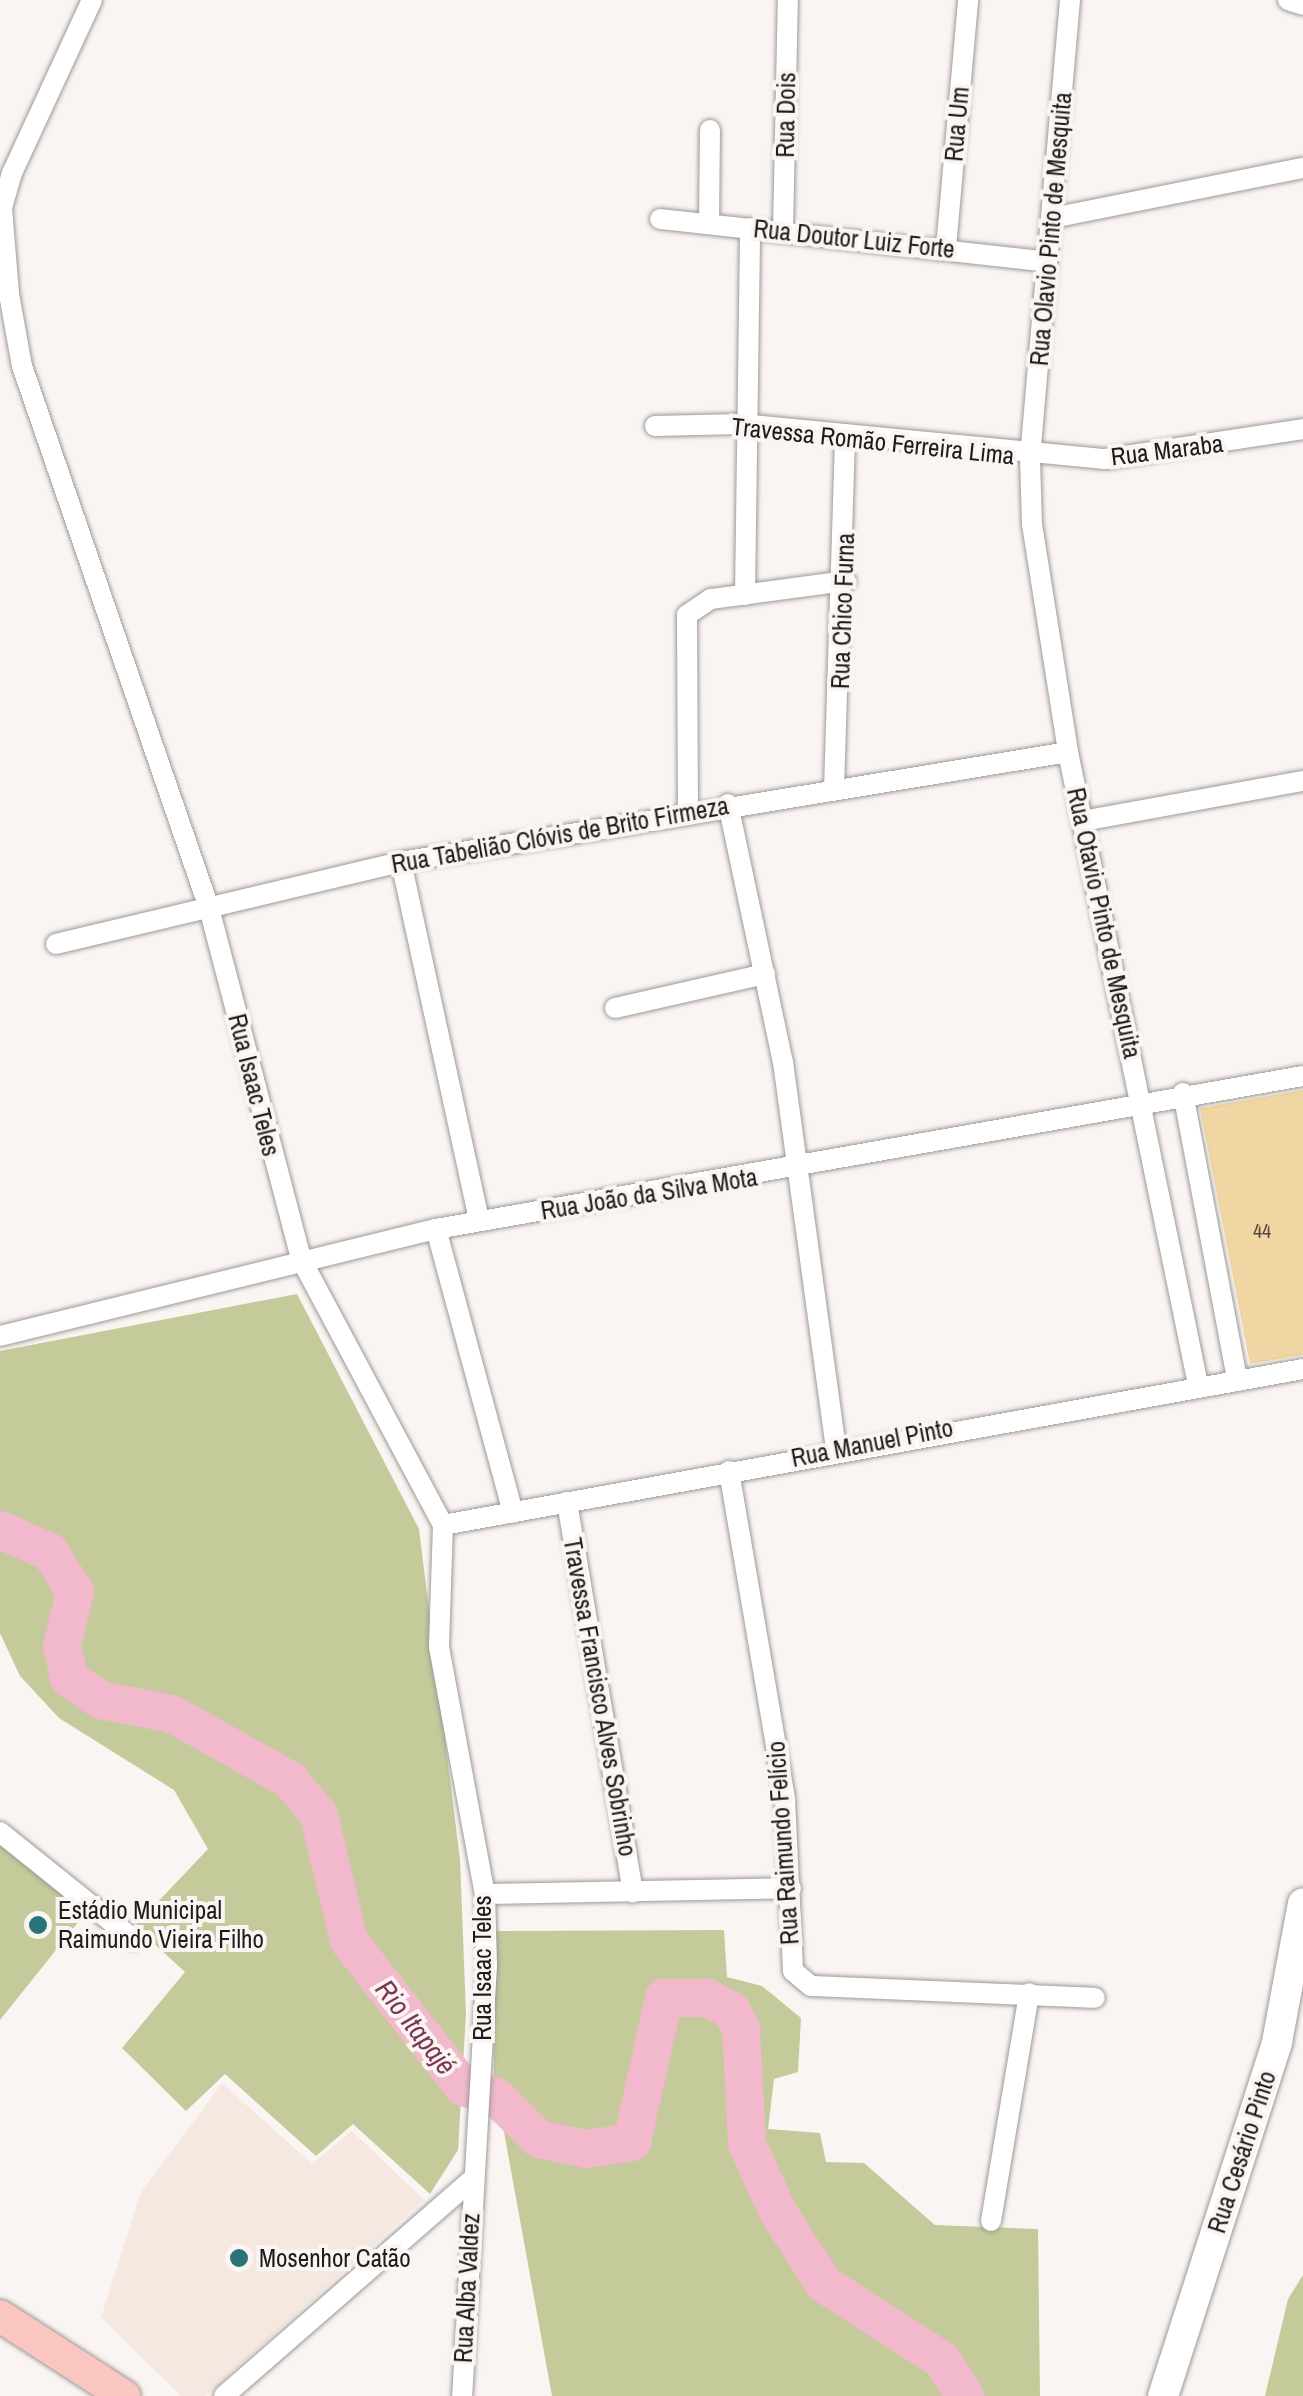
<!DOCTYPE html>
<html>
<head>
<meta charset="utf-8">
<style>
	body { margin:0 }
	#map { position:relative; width:1303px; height:2396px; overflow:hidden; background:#faf5f2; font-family:"Archivo Narrow",sans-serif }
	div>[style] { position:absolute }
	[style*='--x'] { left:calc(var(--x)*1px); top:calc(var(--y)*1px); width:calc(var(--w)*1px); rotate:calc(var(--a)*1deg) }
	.built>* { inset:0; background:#f4e8e0 }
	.green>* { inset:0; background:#c4ca99 }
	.river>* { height:38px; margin:-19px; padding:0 19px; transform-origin:19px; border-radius:19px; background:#f2b8cc }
	.building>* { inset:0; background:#efd6a3 }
	.roads { filter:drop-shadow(0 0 2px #9d9996) drop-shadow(0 0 2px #9d9996) }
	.street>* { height:20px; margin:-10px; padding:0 10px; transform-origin:10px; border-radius:10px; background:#fff }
	.secondary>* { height:30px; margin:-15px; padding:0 15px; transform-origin:15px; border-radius:15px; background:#fff }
	.primary>* { height:32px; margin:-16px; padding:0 16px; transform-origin:16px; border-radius:16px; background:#fbc6c1 }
	.dots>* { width:28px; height:28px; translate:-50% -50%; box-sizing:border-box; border:5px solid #faf5f2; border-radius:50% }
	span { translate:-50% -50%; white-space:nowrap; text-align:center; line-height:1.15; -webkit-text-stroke:8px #faf5f2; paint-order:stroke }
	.number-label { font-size:20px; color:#524a3d }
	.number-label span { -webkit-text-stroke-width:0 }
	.street-label { font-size:25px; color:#1e1c1b }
	.poi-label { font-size:25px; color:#1e1c1b }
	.left { translate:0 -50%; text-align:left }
	.water-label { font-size:28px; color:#7c3754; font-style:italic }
</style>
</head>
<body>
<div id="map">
	<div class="built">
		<div style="clip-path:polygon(222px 2083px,312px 2164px,352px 2131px,424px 2200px,205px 2396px,181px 2396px,101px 2317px,141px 2192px)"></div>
	</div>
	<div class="green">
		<div style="clip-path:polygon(297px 1294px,419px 1529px,460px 1860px,466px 2014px,458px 2150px,430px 2194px,353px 2124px,316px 2156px,225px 2074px,186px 2111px,122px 2048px,185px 1972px,135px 1926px,208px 1849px,174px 1790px,59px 1718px,20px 1676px,0 1633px,0 1351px)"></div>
		<div style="clip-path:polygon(0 1841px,88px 1910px,0 2020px)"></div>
		<div style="clip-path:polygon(724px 1930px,727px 1977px,762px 1986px,801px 2018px,798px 2072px,774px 2079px,768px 2129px,820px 2133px,826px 2162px,864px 2163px,935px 2225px,1038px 2229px,1040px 2396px,552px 2396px,494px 2077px,493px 1931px)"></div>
		<div style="clip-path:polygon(1303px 2275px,1303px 2396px,1265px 2396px,1288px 2299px)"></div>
	</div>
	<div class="river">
		<div style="--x:0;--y:1530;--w:55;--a:23.7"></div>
		<div style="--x:50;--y:1552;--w:47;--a:58"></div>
		<div style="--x:75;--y:1592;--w:55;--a:103.8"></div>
		<div style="--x:62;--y:1645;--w:34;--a:78"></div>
		<div style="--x:69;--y:1678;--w:39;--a:35"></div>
		<div style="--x:101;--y:1700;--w:72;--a:11.2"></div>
		<div style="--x:172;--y:1714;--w:135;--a:29.2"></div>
		<div style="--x:290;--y:1780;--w:45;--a:50.4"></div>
		<div style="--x:319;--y:1815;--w:130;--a:76.6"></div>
		<div style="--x:349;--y:1941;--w:185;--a:52"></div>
		<div style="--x:463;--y:2087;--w:34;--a:17"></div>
		<div style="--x:496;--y:2097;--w:60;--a:44.3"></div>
		<div style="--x:539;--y:2139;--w:49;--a:11.8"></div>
		<div style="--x:587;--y:2149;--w:46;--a:-8.8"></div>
		<div style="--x:632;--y:2142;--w:148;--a:-77.5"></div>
		<div style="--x:664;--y:1998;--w:44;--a:0"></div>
		<div style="--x:708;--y:1998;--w:26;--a:28"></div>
		<div style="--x:731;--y:2010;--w:21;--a:61"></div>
		<div style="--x:741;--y:2028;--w:116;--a:87"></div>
		<div style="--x:747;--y:2144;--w:75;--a:65.5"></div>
		<div style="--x:778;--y:2212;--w:85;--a:57.4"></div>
		<div style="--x:824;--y:2284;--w:140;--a:32.8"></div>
		<div style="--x:942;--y:2360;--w:43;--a:57.4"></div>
	</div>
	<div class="building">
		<div style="clip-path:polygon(1303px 1090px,1303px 1355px,1250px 1364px,1200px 1108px)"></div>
	</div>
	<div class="roads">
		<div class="street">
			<div style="--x:92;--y:0;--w:191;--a:114.8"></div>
			<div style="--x:12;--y:173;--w:36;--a:106"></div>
			<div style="--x:2;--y:208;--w:86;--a:85.3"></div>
			<div style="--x:9;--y:294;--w:73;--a:79.8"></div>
			<div style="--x:22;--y:366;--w:573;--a:70.96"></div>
			<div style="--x:209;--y:908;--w:363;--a:75.3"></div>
			<div style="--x:301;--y:1259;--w:302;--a:61.9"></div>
			<div style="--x:443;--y:1525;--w:122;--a:91.9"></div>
			<div style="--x:439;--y:1647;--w:251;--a:79.5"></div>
			<div style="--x:485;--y:1894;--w:71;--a:88.4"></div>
			<div style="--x:487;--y:1965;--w:432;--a:93.3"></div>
			<div style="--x:1070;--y:0;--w:460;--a:95"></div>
			<div style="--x:1030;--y:458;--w:66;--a:88.3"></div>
			<div style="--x:1032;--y:524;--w:231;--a:81"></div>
			<div style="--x:1068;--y:752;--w:646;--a:78.39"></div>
			<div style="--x:1288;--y:0;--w:16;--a:18"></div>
			<div style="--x:1052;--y:218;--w:256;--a:-11.3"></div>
			<div style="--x:660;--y:219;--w:389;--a:6.3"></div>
			<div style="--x:709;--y:224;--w:94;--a:-89.4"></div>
			<div style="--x:783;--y:231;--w:231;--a:-88.8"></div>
			<div style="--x:946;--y:248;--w:249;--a:-84.9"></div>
			<div style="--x:655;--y:426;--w:86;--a:-1.3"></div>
			<div style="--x:741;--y:424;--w:366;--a:5.5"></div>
			<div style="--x:1105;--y:459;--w:200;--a:-8.6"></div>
			<div style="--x:745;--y:595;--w:367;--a:-89.2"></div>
			<div style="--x:834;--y:789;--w:355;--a:-88.2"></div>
			<div style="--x:728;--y:804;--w:264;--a:78"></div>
			<div style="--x:783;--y:1062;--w:389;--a:82.2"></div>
			<div style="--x:688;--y:810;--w:195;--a:-90.3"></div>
			<div style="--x:687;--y:615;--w:29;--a:-34"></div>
			<div style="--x:711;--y:599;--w:136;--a:-7.6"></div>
			<div style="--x:1082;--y:821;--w:225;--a:-10.3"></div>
			<div style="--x:401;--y:862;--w:367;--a:77.7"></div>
			<div style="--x:56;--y:944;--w:355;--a:-13.4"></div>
			<div style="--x:401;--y:862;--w:676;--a:-9.36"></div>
			<div style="--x:615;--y:1008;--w:154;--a:-12.8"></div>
			<div style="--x:1183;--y:1093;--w:291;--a:79.3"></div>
			<div style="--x:436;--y:1229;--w:294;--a:74.8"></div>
			<div style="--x:0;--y:1336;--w:449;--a:-13.8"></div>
			<div style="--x:436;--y:1229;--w:880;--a:-10.01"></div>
			<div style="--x:729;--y:1471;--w:334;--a:80.3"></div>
			<div style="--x:785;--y:1800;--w:171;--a:87.3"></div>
			<div style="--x:793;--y:1971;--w:23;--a:40"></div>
			<div style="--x:811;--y:1986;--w:284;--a:2.4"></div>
			<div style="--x:567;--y:1502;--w:396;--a:80.4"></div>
			<div style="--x:443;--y:1525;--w:874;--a:-10.28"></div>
			<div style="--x:0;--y:1832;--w:171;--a:38.8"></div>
			<div style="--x:485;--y:1894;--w:306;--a:-1.1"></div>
			<div style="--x:991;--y:2221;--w:231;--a:-80.5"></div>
			<div style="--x:224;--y:2396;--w:329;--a:-41.1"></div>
		</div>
		<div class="secondary">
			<div style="--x:1163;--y:2396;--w:372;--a:-72.1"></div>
			<div style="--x:1277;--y:2042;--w:141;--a:-79.4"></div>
		</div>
		<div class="primary">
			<div style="--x:0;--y:2316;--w:148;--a:32.8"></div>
		</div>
	</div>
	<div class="dots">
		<div style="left:38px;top:1925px;background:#297379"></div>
		<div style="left:239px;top:2258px;background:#297379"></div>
	</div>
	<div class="number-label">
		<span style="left:1262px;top:1230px">44</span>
	</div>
	<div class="street-label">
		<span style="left:786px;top:115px;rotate:-89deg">Rua Dois</span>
		<span style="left:957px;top:124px;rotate:-85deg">Rua Um</span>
		<span style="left:1051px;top:229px;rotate:-85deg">Rua Olavio Pinto de Mesquita</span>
		<span style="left:854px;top:239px;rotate:6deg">Rua Doutor Luiz Forte</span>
		<span style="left:873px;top:441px;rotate:6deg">Travessa Romão Ferreira Lima</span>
		<span style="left:1167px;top:450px;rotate:-7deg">Rua Maraba</span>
		<span style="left:843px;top:611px;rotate:-88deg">Rua Chico Furna</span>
		<span style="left:560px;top:835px;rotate:-10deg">Rua Tabelião Clóvis de Brito Firmeza</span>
		<span style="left:1104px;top:923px;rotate:78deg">Rua Otavio Pinto de Mesquita</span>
		<span style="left:254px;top:1085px;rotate:76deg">Rua Isaac Teles</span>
		<span style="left:649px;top:1194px;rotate:-9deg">Rua João da Silva Mota</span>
		<span style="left:872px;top:1443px;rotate:-11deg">Rua Manuel Pinto</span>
		<span style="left:600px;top:1697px;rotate:80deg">Travessa Francisco Alves Sobrinho</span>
		<span style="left:783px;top:1843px;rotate:-94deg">Rua Raimundo Felício</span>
		<span style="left:482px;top:1968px;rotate:-90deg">Rua Isaac Teles</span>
		<span style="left:1242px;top:2152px;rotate:-72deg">Rua Cesário Pinto</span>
		<span style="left:467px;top:2288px;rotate:-87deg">Rua Alba Valdez</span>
	</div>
	<div class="poi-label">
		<span class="left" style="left:58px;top:1925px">Estádio Municipal<br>Raimundo Vieira Filho</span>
		<span class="left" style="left:259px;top:2258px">Mosenhor Catão</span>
	</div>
	<div class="water-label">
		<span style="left:416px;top:2027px;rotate:52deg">Rio Itapajé</span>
	</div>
</div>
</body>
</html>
